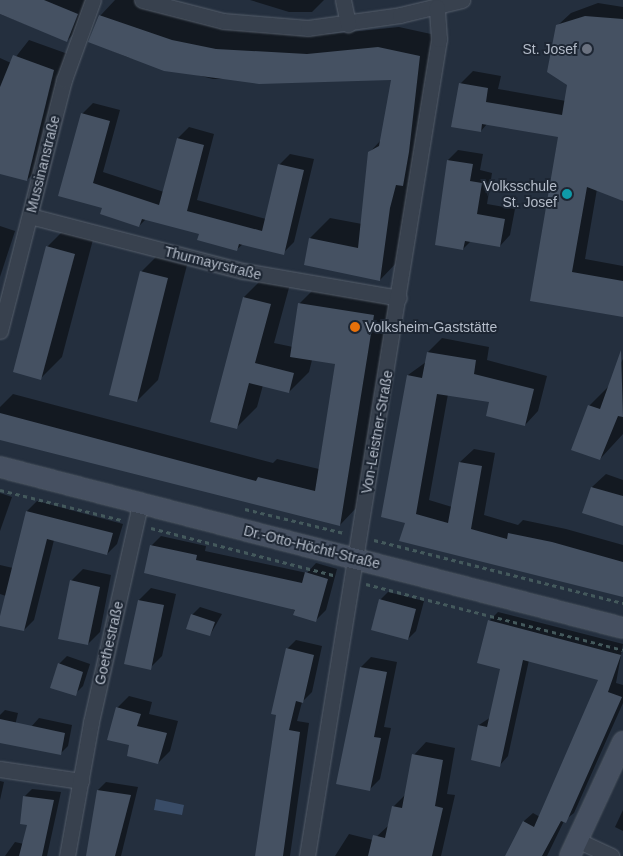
<!DOCTYPE html>
<html>
<head>
<meta charset="utf-8">
<style>
	body { margin:0 }
	#map { position:relative; width:623px; height:856px; overflow:hidden; background:#242f3e; font-family:Helvetica,sans-serif }
	div>[style] { position:absolute }
	[style*='--x'] { left:calc(var(--x)*1px); top:calc(var(--y)*1px); width:calc(var(--w)*1px); rotate:calc(var(--a)*1deg) }
	.water>* { inset:0; background:#394c67 }
	.shadow>* { inset:0; background:#0007 }
	.building>* { inset:0; background:#455162 }
	.path>* { height:3px; margin-top:-1.5px; transform-origin:0; background:repeating-linear-gradient(90deg,#44595c 0 4px,transparent 0 8px) }
	.roads { filter:drop-shadow(0 0 1px #565f6c) drop-shadow(0 0 1px #565f6c) }
	.street>* { height:15px; margin:-7.5px; padding:0 7.5px; transform-origin:7.5px; border-radius:7.5px; background:#38414e }
	.secondary>* { height:20px; margin:-10px; padding:0 10px; transform-origin:10px; border-radius:10px; background:#465061 }
	.dots>* { width:14px; height:14px; translate:-50% -50%; box-sizing:border-box; border:2px solid #1d2633; border-radius:50% }
	span { translate:-50% -50%; white-space:nowrap; text-align:center; line-height:1.15; -webkit-text-stroke:4px #1d2633; paint-order:stroke }
	.poi-label { font-size:14px; color:#b4bcc9 }
	.right { translate:-100% -50%; text-align:right }
	.left { translate:0 -50%; text-align:left }
	.street-label { font-size:14px; color:#b4bcc9 }
</style>
</head>
<body>
<div id="map">
	<div class="water">
		<div style="clip-path:polygon(156px 799px,184px 805px,182px 815px,154px 810px)"></div>
	</div>
	<div class="shadow">
		<div style="clip-path:polygon(0 0,92px 0,82px 25px,67px 41px,0 14px)"></div>
		<div style="clip-path:polygon(115px 0,134px 0,193px 20px,237px 29px,329px 34px,399px 27px,440px 36px,400px 259px,380px 280px,310px 238px,330px 218px,362px 224px,369px 153px,381px 140px,393px 79px,213px 79px,127px 57px,89px 41px,100px 16px)"></div>
		<div style="clip-path:polygon(250px 0,324px 0,312px 12px,289px 12px)"></div>
		<div style="clip-path:polygon(598px 3px,623px 7px,623px 200px,597px 189px,585px 259px,623px 266px,623px 316px,532px 300px,560px 136px,487px 124px,481px 131px,460px 84px,473px 71px,501px 76px,498px 89px,566px 101px,568px 84px,557px 26px,571px 13px)"></div>
		<div style="clip-path:polygon(29px 40px,68px 54px,42px 165px,27px 180px,0 173px,0 58px,11px 63px)"></div>
		<div style="clip-path:polygon(93px 103px,120px 110px,103px 172px,164px 192px,178px 138px,189px 127px,214px 134px,197px 200px,266px 219px,279px 165px,290px 154px,314px 159px,294px 242px,283px 253px,243px 244px,236px 250px,200px 233px,146px 219px,139px 226px,104px 207px,60px 195px,82px 114px)"></div>
		<div style="clip-path:polygon(458px 150px,483px 154px,480px 170px,492px 173px,487px 204px,515px 209px,510px 235px,500px 246px,471px 241px,463px 249px,448px 160px)"></div>
		<div style="clip-path:polygon(69px 225px,95px 232px,62px 357px,41px 378px,47px 247px)"></div>
		<div style="clip-path:polygon(0 226px,15px 231px,0 277px)"></div>
		<div style="clip-path:polygon(163px 250px,189px 257px,158px 380px,137px 401px,142px 271px)"></div>
		<div style="clip-path:polygon(264px 277px,290px 284px,274px 343px,293px 347px,300px 303px,318px 285px,392px 297px,358px 506px,340px 525px,0 439px,0 407px,13px 394px,273px 463px,277px 459px,319px 469px,336px 363px,312px 360px,309px 372px,289px 392px,263px 385px,257px 407px,237px 427px,211px 421px,244px 297px)"></div>
		<div style="clip-path:polygon(442px 338px,489px 347px,487px 360px,547px 376px,538px 411px,525px 425px,491px 401px,448px 394px,429px 500px,452px 507px,460px 462px,474px 449px,495px 453px,484px 515px,518px 525px,523px 520px,566px 529px,623px 545px,623px 596px,406px 522px,408px 375px,426px 362px,428px 352px)"></div>
		<div style="clip-path:polygon(623px 359px,623px 434px,600px 459px,589px 406px,609px 386px)"></div>
		<div style="clip-path:polygon(606px 474px,623px 480px,623px 526px,592px 487px)"></div>
		<div style="clip-path:polygon(0 493px,12px 497px,0 531px)"></div>
		<div style="clip-path:polygon(37px 501px,123px 524px,117px 544px,107px 554px,54px 540px,34px 620px,24px 630px,0 625px,6px 596px,0 594px,0 565px,13px 568px,27px 511px)"></div>
		<div style="clip-path:polygon(161px 536px,206px 546px,205px 551px,307px 573px,316px 563px,337px 569px,326px 610px,316px 620px,151px 546px)"></div>
		<div style="clip-path:polygon(83px 569px,111px 575px,100px 632px,88px 644px,71px 581px)"></div>
		<div style="clip-path:polygon(151px 588px,176px 594px,162px 656px,150px 668px,139px 600px)"></div>
		<div style="clip-path:polygon(388px 592px,424px 601px,416px 631px,408px 639px,380px 600px)"></div>
		<div style="clip-path:polygon(200px 607px,222px 614px,210px 635px,192px 615px)"></div>
		<div style="clip-path:polygon(498px 612px,623px 644px,616px 683px,623px 685px,623px 703px,574px 813px,564px 821px,547px 856px,506px 856px,524px 821px,533px 813px,540px 817px,600px 679px,529px 660px,508px 756px,500px 765px,472px 759px,479px 725px,491px 717px,501px 668px,489px 621px)"></div>
		<div style="clip-path:polygon(296px 640px,322px 646px,312px 692px,302px 702px,297px 721px,309px 723px,290px 856px,257px 856px,287px 649px)"></div>
		<div style="clip-path:polygon(67px 656px,90px 664px,83px 686px,75px 694px,59px 664px)"></div>
		<div style="clip-path:polygon(371px 657px,397px 662px,384px 727px,391px 728px,380px 779px,370px 789px,361px 667px)"></div>
		<div style="clip-path:polygon(129px 696px,152px 702px,149px 714px,178px 721px,170px 751px,158px 763px,131px 744px,117px 708px)"></div>
		<div style="clip-path:polygon(5px 710px,18px 713px,13px 734px,0 741px,0 715px)"></div>
		<div style="clip-path:polygon(39px 718px,72px 725px,68px 746px,60px 754px,31px 727px)"></div>
		<div style="clip-path:polygon(426px 742px,455px 748px,447px 794px,455px 795px,441px 856px,335px 856px,349px 834px,373px 840px,390px 824px,393px 807px,406px 794px,414px 755px)"></div>
		<div style="clip-path:polygon(0 781px,4px 782px,0 800px)"></div>
		<div style="clip-path:polygon(106px 782px,138px 787px,121px 856px,87px 856px,98px 790px)"></div>
		<div style="clip-path:polygon(32px 789px,61px 792px,47px 856px,5px 856px,15px 842px,24px 844px,29px 824px,24px 797px)"></div>
		<div style="clip-path:polygon(623px 810px,623px 831px,615px 827px)"></div>
	</div>
	<div class="building">
		<div style="clip-path:polygon(0 0,44px 0,78px 14px,67px 42px,0 14px)"></div>
		<div style="clip-path:polygon(99px 15px,172px 40px,216px 49px,307px 54px,378px 47px,420px 56px,409px 152px,403px 186px,396px 185px,390px 208px,380px 281px,304px 265px,309px 238px,358px 248px,368px 152px,379px 146px,391px 80px,259px 84px,164px 71px,88px 42px)"></div>
		<div style="clip-path:polygon(585px 16px,623px 19px,623px 201px,587px 187px,572px 272px,623px 281px,623px 317px,530px 301px,558px 137px,482px 124px,481px 132px,451px 127px,459px 83px,488px 88px,486px 102px,562px 115px,567px 85px,547px 72px,556px 25px)"></div>
		<div style="clip-path:polygon(13px 55px,54px 70px,27px 181px,0 174px,0 87px)"></div>
		<div style="clip-path:polygon(81px 113px,110px 121px,93px 183px,159px 205px,177px 138px,204px 145px,187px 211px,262px 231px,278px 164px,304px 170px,284px 255px,239px 244px,237px 251px,197px 240px,199px 234px,142px 219px,139px 227px,100px 214px,102px 208px,58px 196px)"></div>
		<div style="clip-path:polygon(447px 160px,473px 164px,470px 181px,482px 183px,477px 214px,505px 219px,500px 247px,465px 241px,463px 250px,435px 245px)"></div>
		<div style="clip-path:polygon(46px 246px,75px 254px,41px 380px,13px 372px)"></div>
		<div style="clip-path:polygon(140px 271px,168px 278px,137px 402px,109px 395px)"></div>
		<div style="clip-path:polygon(243px 297px,271px 304px,255px 363px,294px 373px,289px 393px,249px 383px,237px 429px,210px 422px)"></div>
		<div style="clip-path:polygon(298px 303px,374px 315px,340px 526px,0 440px,0 413px,256px 481px,258px 477px,315px 491px,335px 364px,290px 357px)"></div>
		<div style="clip-path:polygon(621px 350px,623px 417px,618px 416px,600px 460px,571px 450px,588px 405px,600px 409px)"></div>
		<div style="clip-path:polygon(427px 352px,476px 360px,474px 374px,534px 389px,525px 426px,486px 416px,489px 402px,437px 394px,416px 514px,448px 523px,459px 462px,482px 466px,471px 529px,507px 539px,508px 533px,552px 542px,623px 562px,623px 597px,399px 541px,405px 523px,381px 517px,407px 375px,422px 378px)"></div>
		<div style="clip-path:polygon(591px 487px,623px 496px,623px 526px,582px 513px)"></div>
		<div style="clip-path:polygon(26px 511px,113px 533px,107px 555px,47px 539px,24px 631px,0 626px,0 616px)"></div>
		<div style="clip-path:polygon(150px 545px,197px 555px,196px 560px,302px 583px,305px 572px,328px 579px,316px 622px,293px 615px,295px 610px,144px 573px)"></div>
		<div style="clip-path:polygon(70px 580px,100px 587px,88px 645px,58px 639px)"></div>
		<div style="clip-path:polygon(379px 599px,416px 609px,408px 640px,371px 630px)"></div>
		<div style="clip-path:polygon(138px 600px,164px 605px,151px 670px,124px 664px)"></div>
		<div style="clip-path:polygon(191px 614px,215px 622px,210px 636px,186px 629px)"></div>
		<div style="clip-path:polygon(488px 620px,621px 655px,608px 692px,622px 697px,566px 823px,561px 821px,542px 856px,505px 856px,523px 821px,534px 827px,598px 680px,523px 660px,500px 767px,471px 760px,478px 725px,487px 727px,500px 669px,477px 663px)"></div>
		<div style="clip-path:polygon(286px 648px,314px 655px,303px 703px,296px 701px,289px 730px,300px 732px,283px 856px,255px 856px,276px 715px,271px 714px)"></div>
		<div style="clip-path:polygon(58px 663px,83px 672px,76px 696px,50px 688px)"></div>
		<div style="clip-path:polygon(360px 667px,387px 672px,374px 737px,381px 738px,370px 791px,336px 784px)"></div>
		<div style="clip-path:polygon(116px 707px,141px 714px,137px 726px,167px 733px,158px 764px,127px 756px,129px 745px,107px 740px)"></div>
		<div style="clip-path:polygon(0 719px,65px 733px,61px 755px,0 743px)"></div>
		<div style="clip-path:polygon(412px 754px,443px 760px,435px 806px,443px 808px,432px 856px,368px 856px,373px 835px,385px 838px,392px 806px,402px 808px)"></div>
		<div style="clip-path:polygon(97px 790px,131px 795px,115px 856px,86px 856px)"></div>
		<div style="clip-path:polygon(23px 796px,54px 800px,42px 856px,19px 856px,27px 825px,20px 824px)"></div>
	</div>
	<div class="path">
		<div style="--x:0;--y:490;--w:125;--a:13.9"></div>
		<div style="--x:245;--y:509;--w:102;--a:13.6"></div>
		<div style="--x:151;--y:528;--w:191;--a:14.5"></div>
		<div style="--x:374;--y:540;--w:257;--a:14.2"></div>
		<div style="--x:366;--y:584;--w:265;--a:14.4"></div>
	</div>
	<div class="roads">
		<div class="street">
			<div style="--x:142;--y:0;--w:84;--a:14.5"></div>
			<div style="--x:223;--y:21;--w:85;--a:4.7"></div>
			<div style="--x:308;--y:28;--w:93;--a:-8"></div>
			<div style="--x:400;--y:15;--w:64;--a:-13.6"></div>
			<div style="--x:343;--y:0;--w:25;--a:78"></div>
			<div style="--x:30;--y:216;--w:220;--a:14.5"></div>
			<div style="--x:243;--y:271;--w:158;--a:9.8"></div>
			<div style="--x:0;--y:331;--w:259;--a:-75.7"></div>
			<div style="--x:64;--y:80;--w:85;--a:-70.1"></div>
			<div style="--x:0;--y:769;--w:82;--a:8.4"></div>
			<div style="--x:577;--y:840;--w:38;--a:25"></div>
			<div style="--x:67;--y:856;--w:136;--a:-79.8"></div>
			<div style="--x:91;--y:722;--w:222;--a:-77.3"></div>
			<div style="--x:307;--y:856;--w:828;--a:-80.82"></div>
			<div style="--x:439;--y:39;--w:32;--a:-94"></div>
		</div>
		<div class="secondary">
			<div style="--x:0;--y:467;--w:643;--a:14.49"></div>
			<div style="--x:570;--y:856;--w:126;--a:-65.1"></div>
		</div>
	</div>
	<div class="dots">
		<div style="left:587px;top:49px;background:#6b7280"></div>
		<div style="left:567px;top:194px;background:#0f9aa8"></div>
		<div style="left:355px;top:327px;background:#e8710a"></div>
	</div>
	<div class="poi-label">
		<span class="right" style="left:577px;top:49px">St. Josef</span>
		<span class="right" style="left:557px;top:194px">Volksschule<br>St. Josef</span>
		<span class="left" style="left:365px;top:327px">Volksheim-Gaststätte</span>
	</div>
	<div class="street-label">
		<span style="left:43px;top:164px;rotate:-76deg">Mussinanstraße</span>
		<span style="left:213px;top:263px;rotate:14deg">Thurmayrstraße</span>
		<span style="left:377px;top:432px;rotate:-80deg">Von-Leistner-Straße</span>
		<span style="left:312px;top:547px;rotate:14deg">Dr.-Otto-Höchtl-Straße</span>
		<span style="left:109px;top:643px;rotate:-77deg">Goethestraße</span>
	</div>
</div>
</body>
</html>
